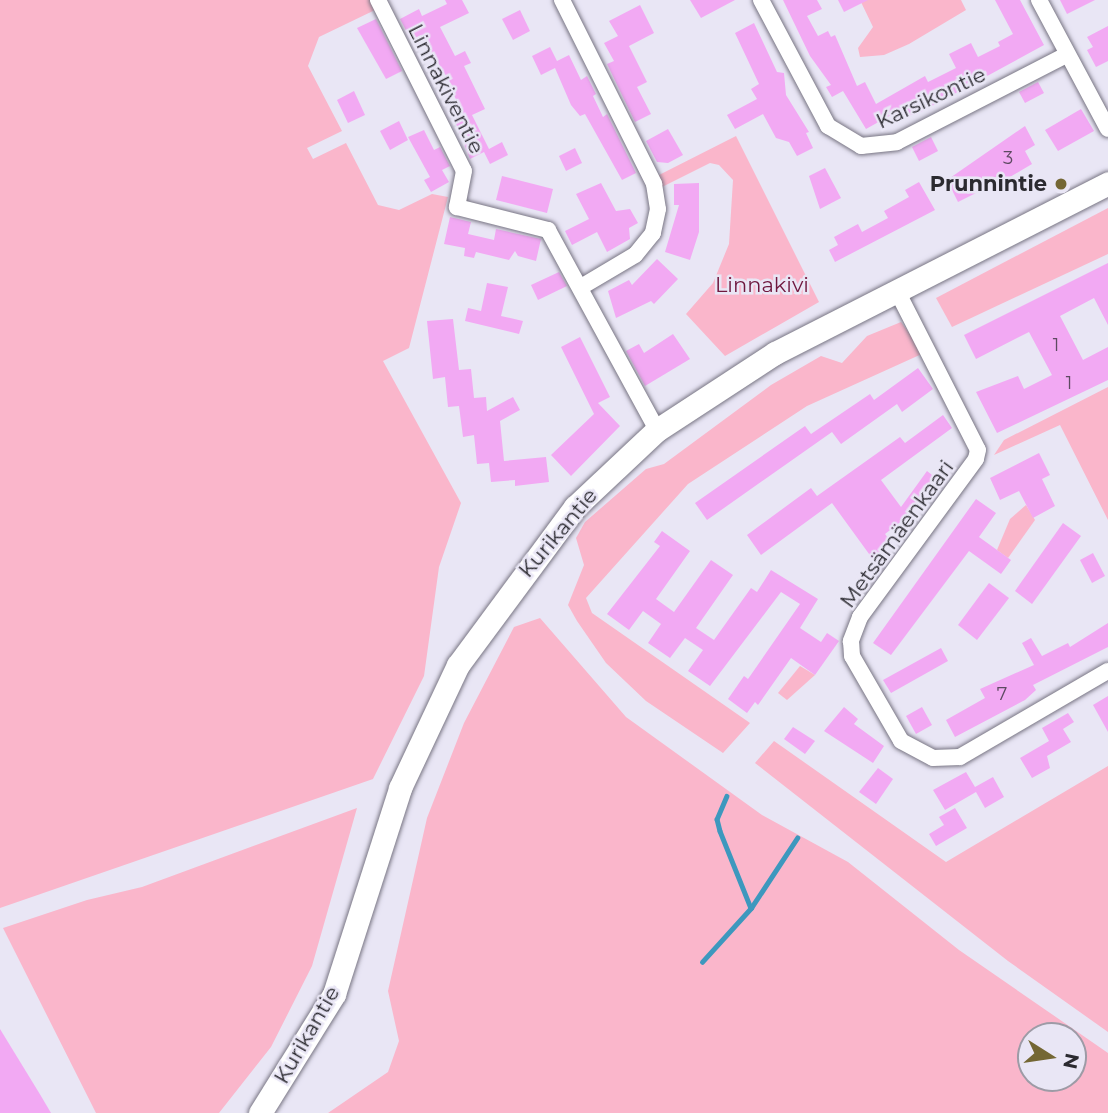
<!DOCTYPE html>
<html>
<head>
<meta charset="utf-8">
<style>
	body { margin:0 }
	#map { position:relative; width:1108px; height:1113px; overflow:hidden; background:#e9e6f5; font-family:Montserrat,sans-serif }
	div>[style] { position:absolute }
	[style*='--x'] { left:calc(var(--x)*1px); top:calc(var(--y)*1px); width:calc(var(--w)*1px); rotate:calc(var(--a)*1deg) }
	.green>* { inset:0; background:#fab6cb }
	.stream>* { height:4.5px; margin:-2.25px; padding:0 2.25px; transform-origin:2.25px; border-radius:2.25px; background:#3d98be }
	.building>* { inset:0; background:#f2a9f3 }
	.roads { filter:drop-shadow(0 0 2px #787583) drop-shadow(0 0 2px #787583) }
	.minor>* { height:16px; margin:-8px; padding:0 8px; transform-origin:8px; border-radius:8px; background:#fff }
	.secondary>* { height:23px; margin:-11.5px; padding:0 11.5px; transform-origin:11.5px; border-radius:11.5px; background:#fff }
	.dots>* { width:19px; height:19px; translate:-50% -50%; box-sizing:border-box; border:4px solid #e9e6f5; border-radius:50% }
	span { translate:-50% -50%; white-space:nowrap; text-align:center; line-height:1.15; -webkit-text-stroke:5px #e9e6f5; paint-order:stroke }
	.number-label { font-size:18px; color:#5d4a61 }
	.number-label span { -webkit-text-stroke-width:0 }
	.street-label { font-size:21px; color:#2b2a30 }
	.poi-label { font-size:21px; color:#2b2a30; font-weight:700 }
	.right { translate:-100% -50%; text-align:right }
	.park-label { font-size:21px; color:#6f173e }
	.north { position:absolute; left:1017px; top:1022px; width:70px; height:70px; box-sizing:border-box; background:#e9e6f5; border:2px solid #9d9ba6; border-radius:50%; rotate:102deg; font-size:19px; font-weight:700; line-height:28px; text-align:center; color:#2b2a30 }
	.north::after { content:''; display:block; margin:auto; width:24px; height:32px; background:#746734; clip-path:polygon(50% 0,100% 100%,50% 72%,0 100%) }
</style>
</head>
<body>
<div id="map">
	<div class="green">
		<div style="clip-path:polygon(0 0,370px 0,375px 10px,319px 37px,308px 66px,342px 131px,307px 148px,313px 159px,346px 143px,378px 205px,399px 210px,432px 194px,448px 197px,409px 348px,383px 361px,461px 503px,439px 567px,424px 676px,373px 779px,0 908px)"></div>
		<div style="clip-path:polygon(860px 0,961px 0,966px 10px,909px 44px,884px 55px,860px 57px,858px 48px,873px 27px)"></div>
		<div style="clip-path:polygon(736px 136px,819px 302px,725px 356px,686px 314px,713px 283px,729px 244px,733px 180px,719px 165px,710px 163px,662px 187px,659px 175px)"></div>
		<div style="clip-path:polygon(1108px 208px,1108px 254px,952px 327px,936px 298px)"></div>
		<div style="clip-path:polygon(901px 322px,924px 353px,807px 406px,688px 484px,586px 598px,592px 613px,750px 723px,723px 753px,646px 701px,606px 663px,577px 621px,568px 605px,584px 565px,576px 538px,585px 522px,646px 469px,664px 464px,771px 385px,821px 356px,842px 363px,867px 336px)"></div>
		<div style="clip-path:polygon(1108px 387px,1108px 520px,1060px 425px,994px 455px,1004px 440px)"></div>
		<div style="clip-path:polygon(1026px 505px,1035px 520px,1008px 558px,997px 550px,1010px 519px)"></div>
		<div style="clip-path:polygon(evenodd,540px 618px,626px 717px,762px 815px,848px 862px,959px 950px,1108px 1053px,1108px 1113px,328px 1113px,388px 1072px,399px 1041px,388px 991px,427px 818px,464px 723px,514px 627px,540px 618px,1073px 1036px,1073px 1078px,1031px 1078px,1031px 1036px,1073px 1036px)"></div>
		<div style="clip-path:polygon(800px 666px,815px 675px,787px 700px,778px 693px)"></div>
		<div style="clip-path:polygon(774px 741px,946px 862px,1108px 766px,1108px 1032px,1008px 961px,755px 763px)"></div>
		<div style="clip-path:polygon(357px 808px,312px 966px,271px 1047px,219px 1113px,96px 1113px,3px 928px,87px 900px,142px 887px)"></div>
	</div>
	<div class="stream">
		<div style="--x:727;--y:796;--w:25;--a:113"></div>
		<div style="--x:717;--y:819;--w:12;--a:76"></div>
		<div style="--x:720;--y:831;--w:83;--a:68.1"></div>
		<div style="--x:702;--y:962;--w:73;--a:-47.8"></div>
		<div style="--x:751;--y:908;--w:84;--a:-56.7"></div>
	</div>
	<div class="building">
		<div style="clip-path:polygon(445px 0,462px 0,469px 13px,440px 27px,455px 56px,465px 51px,471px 63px,464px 66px,485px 109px,472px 115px,489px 149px,502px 142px,508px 155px,490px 164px,484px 152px,470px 159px,451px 111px,459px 106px,453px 93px,456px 92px,421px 35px,411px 40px,400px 19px,419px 9px,422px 16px,447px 4px)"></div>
		<div style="clip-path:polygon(690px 0,735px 0,701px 18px)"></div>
		<div style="clip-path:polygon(783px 0,817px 0,822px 9px,807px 16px,818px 36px,828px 31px,831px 37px,835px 35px,857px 86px,865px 82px,876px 104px,925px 76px,928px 82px,956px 68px,949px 54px,971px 43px,978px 57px,1000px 46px,998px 42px,1013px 34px,995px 0,1020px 0,1044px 45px,919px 113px,904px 117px,900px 110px,866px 129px,843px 91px,832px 97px,826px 87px,831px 85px,810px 56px)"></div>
		<div style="clip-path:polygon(838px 0,868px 0,844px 12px)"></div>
		<div style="clip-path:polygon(1060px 0,1095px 0,1067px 14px)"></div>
		<div style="clip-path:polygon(640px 5px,654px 33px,629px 46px,647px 82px,637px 87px,651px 114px,635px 122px,607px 64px,614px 61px,604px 43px,618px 36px,609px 21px)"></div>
		<div style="clip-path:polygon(520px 10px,530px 31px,513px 40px,502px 19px)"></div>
		<div style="clip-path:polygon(376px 19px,402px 71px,386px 79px,357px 28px)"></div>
		<div style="clip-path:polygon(754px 23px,777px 72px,784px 73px,786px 95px,809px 132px,806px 133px,813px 148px,797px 156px,789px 142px,776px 138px,763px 114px,735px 129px,727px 115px,757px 99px,751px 89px,759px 84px,735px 33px)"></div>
		<div style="clip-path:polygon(1108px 26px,1108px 61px,1096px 67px,1087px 50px,1093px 47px,1087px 37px)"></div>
		<div style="clip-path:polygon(550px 47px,557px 61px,569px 55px,581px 80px,587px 76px,596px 94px,593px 96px,603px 117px,607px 114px,636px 173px,622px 180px,585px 114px,580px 116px,571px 105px,555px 68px,541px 75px,532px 56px)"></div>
		<div style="clip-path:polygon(1038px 82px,1044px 93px,1025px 103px,1019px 92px)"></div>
		<div style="clip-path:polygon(354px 91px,365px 115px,348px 123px,337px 100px)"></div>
		<div style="clip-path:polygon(1081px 109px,1094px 131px,1058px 151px,1045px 130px)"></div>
		<div style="clip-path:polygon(399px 121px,408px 140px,390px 150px,380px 131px)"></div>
		<div style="clip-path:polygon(1025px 126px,1035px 145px,1025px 151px,1032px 164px,1003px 181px,1000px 175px,977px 186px,980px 191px,958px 202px,947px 180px)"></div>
		<div style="clip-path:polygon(668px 129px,683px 155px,668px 163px,657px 162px,646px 141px)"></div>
		<div style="clip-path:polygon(424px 130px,434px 150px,440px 147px,450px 166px,442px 170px,449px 182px,431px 192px,424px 180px,430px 177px,408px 137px)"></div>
		<div style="clip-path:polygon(931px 137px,938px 151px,919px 161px,912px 147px)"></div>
		<div style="clip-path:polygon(575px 148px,582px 163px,566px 171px,559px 156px)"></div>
		<div style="clip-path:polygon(825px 168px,841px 198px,820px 209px,809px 176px)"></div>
		<div style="clip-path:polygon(502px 176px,553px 189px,547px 213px,496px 200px)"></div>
		<div style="clip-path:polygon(919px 182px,935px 210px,835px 262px,829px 250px,838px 245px,834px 237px,858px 224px,862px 232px,888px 218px,884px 211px,909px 197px,905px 190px)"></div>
		<div style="clip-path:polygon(601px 183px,616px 211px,630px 209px,638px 223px,629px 228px,630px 239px,607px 252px,597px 232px,572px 245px,565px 231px,589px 219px,576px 194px)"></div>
		<div style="clip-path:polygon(699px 183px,699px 232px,690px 260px,665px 252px,679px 205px,674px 205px,674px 184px)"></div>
		<div style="clip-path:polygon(450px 217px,471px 222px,468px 234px,494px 240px,496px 229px,541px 239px,536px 261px,518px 256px,515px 251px,509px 260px,476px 252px,474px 258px,464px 256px,465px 248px,444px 244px)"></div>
		<div style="clip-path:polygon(657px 259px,678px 279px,654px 304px,651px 301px,616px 318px,608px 291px,629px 280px,632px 285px)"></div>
		<div style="clip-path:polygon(1108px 263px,1108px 325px,1094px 298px,1060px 316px,1083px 360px,1108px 347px,1108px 380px,997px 433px,976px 392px,1018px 376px,1024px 389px,1052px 375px,1029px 332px,976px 359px,964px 335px)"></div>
		<div style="clip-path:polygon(559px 272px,567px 286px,538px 300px,531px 285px)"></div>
		<div style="clip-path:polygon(487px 283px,508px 287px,501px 316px,523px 321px,519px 334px,465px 321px,468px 308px,481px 311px)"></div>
		<div style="clip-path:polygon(453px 319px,459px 370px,471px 369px,474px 398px,486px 397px,487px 411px,513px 397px,520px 410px,500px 421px,504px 461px,546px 457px,549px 482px,515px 486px,515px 480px,491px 482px,489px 463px,477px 464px,474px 435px,463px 437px,459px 406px,448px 407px,445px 377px,433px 379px,427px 321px)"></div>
		<div style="clip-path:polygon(673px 334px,690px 359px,645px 386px,626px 351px,639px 344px,644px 353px)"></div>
		<div style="clip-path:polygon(580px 337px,610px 397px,598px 403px,620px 426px,571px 476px,551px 455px,594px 414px,561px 347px)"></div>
		<div style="clip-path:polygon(918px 368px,933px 389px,902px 412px,897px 404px,841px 444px,832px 432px,707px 520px,695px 503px,805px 426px,811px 434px,870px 394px,874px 400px)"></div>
		<div style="clip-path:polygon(943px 415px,952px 428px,881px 480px,901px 507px,927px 471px,936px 478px,908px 516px,885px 534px,892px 543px,872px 558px,832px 503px,761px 555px,747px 535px,811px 488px,817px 496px,900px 437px,905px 443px)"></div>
		<div style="clip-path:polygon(1039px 453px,1050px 475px,1042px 479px,1055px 506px,1033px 518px,1019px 491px,1000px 500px,990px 478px)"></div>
		<div style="clip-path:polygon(976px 499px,996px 513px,979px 537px,1011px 560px,1001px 574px,969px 551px,891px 655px,873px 643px)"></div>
		<div style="clip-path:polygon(1063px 523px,1081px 536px,1032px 604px,1015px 591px)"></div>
		<div style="clip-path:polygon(662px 531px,690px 551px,656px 599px,674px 612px,711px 560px,733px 575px,696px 628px,714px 640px,751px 588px,757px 592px,771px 570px,818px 599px,800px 628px,821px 642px,827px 633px,839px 641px,815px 675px,791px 658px,758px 705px,755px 702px,747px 713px,728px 699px,744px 676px,748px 679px,800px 604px,781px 592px,710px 686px,688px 671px,703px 650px,685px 638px,670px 658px,648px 643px,661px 624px,643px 611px,629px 630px,607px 614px,660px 546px,654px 542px)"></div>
		<div style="clip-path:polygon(1093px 553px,1105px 576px,1092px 583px,1080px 560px)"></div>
		<div style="clip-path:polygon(989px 583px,1009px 598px,977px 640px,958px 625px)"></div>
		<div style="clip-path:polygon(1108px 623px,1108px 647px,1033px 685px,1036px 690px,1025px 700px,955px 737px,946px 720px,985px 698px,980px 689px,1034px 665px,1022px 643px,1031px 638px,1042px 656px,1068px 643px,1070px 647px)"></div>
		<div style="clip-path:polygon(941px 648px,948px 661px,891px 693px,883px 680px)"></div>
		<div style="clip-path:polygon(1108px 696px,1108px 732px,1093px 705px)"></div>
		<div style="clip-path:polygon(844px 707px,858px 719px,854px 724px,884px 746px,873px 763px,824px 731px)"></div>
		<div style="clip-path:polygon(922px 707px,932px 725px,916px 734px,906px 716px)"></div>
		<div style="clip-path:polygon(1068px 713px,1074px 722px,1063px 729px,1071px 742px,1047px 756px,1050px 768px,1032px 778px,1020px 758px,1049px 741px,1042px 728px)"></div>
		<div style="clip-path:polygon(793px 727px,815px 741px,805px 754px,784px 739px)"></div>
		<div style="clip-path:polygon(878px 768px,893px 779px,876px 804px,859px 792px)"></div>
		<div style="clip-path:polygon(966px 772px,975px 787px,993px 777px,1004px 797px,985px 808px,976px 792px,945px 810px,933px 790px)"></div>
		<div style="clip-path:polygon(955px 808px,967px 828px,936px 846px,929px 834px,944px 825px,939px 817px)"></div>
		<div style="clip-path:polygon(0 1029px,41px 1096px,51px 1113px,0 1113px)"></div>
	</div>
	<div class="roads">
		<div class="minor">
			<div style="--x:378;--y:0;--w:191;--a:63.3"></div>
			<div style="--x:464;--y:171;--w:37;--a:101"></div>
			<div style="--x:457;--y:207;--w:94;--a:14.2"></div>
			<div style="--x:548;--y:230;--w:228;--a:61.4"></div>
			<div style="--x:562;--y:0;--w:206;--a:63.4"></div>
			<div style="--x:654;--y:184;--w:25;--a:81"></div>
			<div style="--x:658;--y:209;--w:25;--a:102"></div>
			<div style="--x:653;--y:233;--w:28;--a:129"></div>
			<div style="--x:635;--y:255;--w:63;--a:149.3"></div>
			<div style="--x:761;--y:0;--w:143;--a:62"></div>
			<div style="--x:828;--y:126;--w:39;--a:31"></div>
			<div style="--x:861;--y:146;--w:36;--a:-6"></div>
			<div style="--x:897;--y:142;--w:190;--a:-27.2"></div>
			<div style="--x:1039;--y:0;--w:146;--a:61.9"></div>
			<div style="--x:897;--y:291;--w:178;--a:63"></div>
			<div style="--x:978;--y:450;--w:9;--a:103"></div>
			<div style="--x:976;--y:459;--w:196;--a:126.3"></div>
			<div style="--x:860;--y:617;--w:26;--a:111"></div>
			<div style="--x:851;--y:641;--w:15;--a:86"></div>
			<div style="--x:852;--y:656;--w:98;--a:60"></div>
			<div style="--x:901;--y:741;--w:36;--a:28"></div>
			<div style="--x:933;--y:758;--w:27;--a:-2"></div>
			<div style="--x:960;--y:757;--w:171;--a:-30.2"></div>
		</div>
		<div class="secondary">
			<div style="--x:260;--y:1113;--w:140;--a:-58.1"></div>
			<div style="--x:334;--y:994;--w:216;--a:-72.2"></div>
			<div style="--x:400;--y:788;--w:136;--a:-64.8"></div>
			<div style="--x:458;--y:665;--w:197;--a:-53.5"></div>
			<div style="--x:575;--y:507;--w:112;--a:-43.2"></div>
			<div style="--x:657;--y:430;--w:141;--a:-33.1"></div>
			<div style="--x:775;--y:353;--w:374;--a:-27"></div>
		</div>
	</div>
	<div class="dots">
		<div style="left:1061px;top:184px;background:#746734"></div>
	</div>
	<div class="number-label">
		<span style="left:1008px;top:158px">3</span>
		<span style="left:1056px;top:345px">1</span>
		<span style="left:1069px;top:383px">1</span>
		<span style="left:1002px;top:694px">7</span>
	</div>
	<div class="street-label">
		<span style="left:446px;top:89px;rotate:63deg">Linnakiventie</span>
		<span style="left:931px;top:98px;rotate:-25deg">Karsikontie</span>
		<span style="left:558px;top:533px;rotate:-50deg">Kurikantie</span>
		<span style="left:897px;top:534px;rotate:-54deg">Metsämäenkaari</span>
		<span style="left:307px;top:1035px;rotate:-60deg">Kurikantie</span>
	</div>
	<div class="poi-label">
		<span class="right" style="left:1047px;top:184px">Prunnintie</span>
	</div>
	<div class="park-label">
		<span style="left:762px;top:285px">Linnakivi</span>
	</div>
	<div class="north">N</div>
</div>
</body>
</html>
